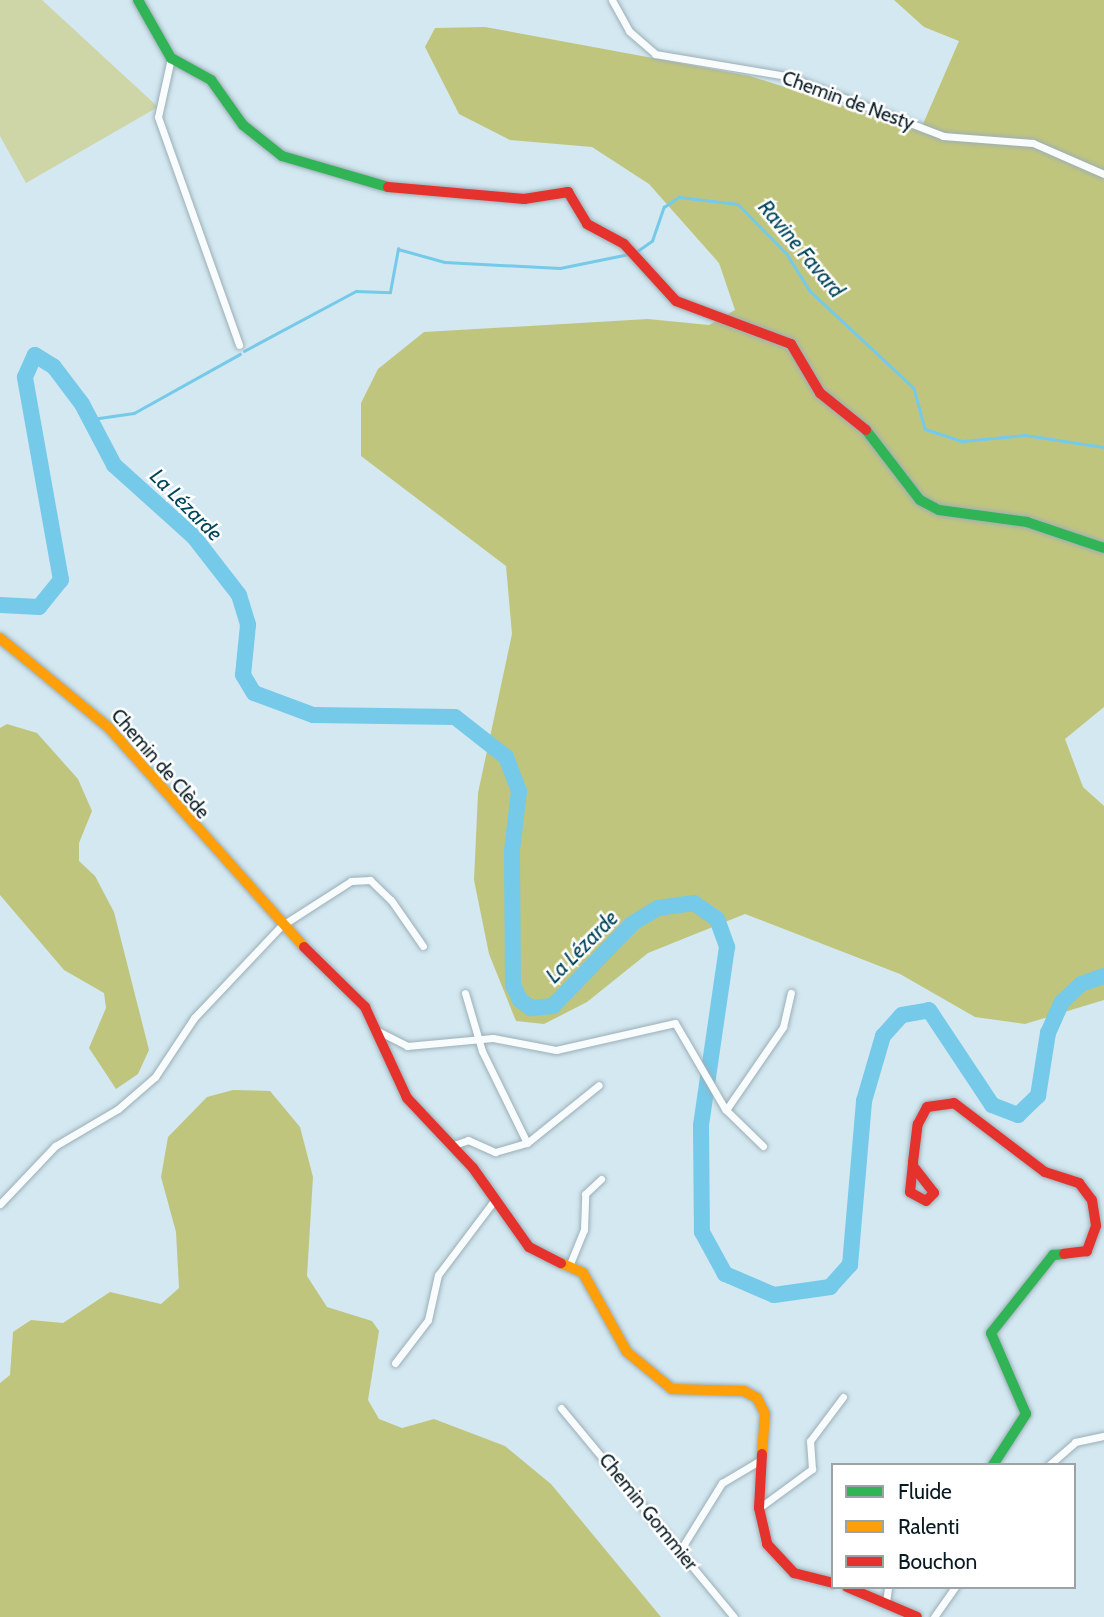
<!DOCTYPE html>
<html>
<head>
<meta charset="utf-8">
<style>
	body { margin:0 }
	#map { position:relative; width:1104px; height:1617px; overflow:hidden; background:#d3e8f1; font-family:Cabin,sans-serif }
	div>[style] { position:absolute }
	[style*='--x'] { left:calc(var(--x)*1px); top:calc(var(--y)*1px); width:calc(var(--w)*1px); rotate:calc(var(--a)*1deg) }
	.green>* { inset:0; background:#ced5a6 }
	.forest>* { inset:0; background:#c0c57e }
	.stream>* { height:2.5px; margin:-1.25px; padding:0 1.25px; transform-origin:1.25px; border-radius:1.25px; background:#75c9e9 }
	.river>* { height:16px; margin:-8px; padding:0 8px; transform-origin:8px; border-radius:8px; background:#75c9e9 }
	.roads { filter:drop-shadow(0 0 2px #9caeb6) drop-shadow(0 0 2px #9caeb6) }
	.street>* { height:7px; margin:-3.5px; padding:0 3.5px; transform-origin:3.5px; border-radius:3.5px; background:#f8fcfd }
	.fast>* { height:10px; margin:-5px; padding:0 5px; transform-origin:5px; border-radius:5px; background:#30b455 }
	.slow>* { height:10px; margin:-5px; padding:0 5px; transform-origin:5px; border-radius:5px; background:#ff9f0a }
	.jam>* { height:10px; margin:-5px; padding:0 5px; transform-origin:5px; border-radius:5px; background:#e5322d }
	span { translate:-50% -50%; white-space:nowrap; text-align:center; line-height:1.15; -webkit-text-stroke:5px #fff; paint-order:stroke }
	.street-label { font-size:19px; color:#071921 }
	.water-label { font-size:21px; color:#00455b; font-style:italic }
	.legend { position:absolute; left:831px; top:1463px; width:245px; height:126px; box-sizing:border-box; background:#fff; border:2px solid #9ca3a6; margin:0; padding:9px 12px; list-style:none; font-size:21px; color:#071921 }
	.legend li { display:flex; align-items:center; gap:14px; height:35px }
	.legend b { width:35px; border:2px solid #9ca3a6 }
</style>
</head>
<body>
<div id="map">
	<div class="green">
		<div style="clip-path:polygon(0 0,42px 0,158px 107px,26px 183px,0 136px)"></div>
	</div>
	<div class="forest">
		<div style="clip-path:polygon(894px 0,1104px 0,1104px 707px,1065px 739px,1083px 787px,1104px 806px,1104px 1000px,1025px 1024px,975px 1017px,900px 974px,745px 914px,648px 953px,587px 1002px,544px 1024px,516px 1021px,489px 954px,474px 880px,478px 793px,512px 634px,506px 566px,361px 456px,361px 403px,378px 369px,424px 332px,648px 319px,709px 325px,735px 310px,719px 263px,649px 184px,592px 147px,510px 140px,459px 114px,425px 47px,435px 28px,485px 27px,750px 76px,912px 128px,923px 124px,959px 41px,924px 27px)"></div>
		<div style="clip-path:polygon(7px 724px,37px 733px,78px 779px,92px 811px,79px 843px,79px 861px,95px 876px,114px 912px,149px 1050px,138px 1074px,116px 1089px,89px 1048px,106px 1008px,104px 993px,64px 970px,0 895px,0 728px)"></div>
		<div style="clip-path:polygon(233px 1090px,270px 1091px,300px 1127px,313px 1177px,307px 1276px,327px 1307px,372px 1321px,379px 1331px,368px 1400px,379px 1419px,402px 1428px,434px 1419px,505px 1446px,551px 1484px,661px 1617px,0 1617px,0 1383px,10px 1375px,13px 1332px,31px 1320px,63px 1323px,110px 1292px,161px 1304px,179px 1288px,176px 1232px,161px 1177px,168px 1137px,207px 1097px)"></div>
	</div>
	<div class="stream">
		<div style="--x:636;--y:252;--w:19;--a:-35"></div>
		<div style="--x:652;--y:241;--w:36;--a:-71"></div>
		<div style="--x:664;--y:207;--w:18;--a:-34"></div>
		<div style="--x:679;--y:197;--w:59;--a:6.8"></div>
		<div style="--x:738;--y:204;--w:70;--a:45.6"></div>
		<div style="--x:787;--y:254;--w:44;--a:58.1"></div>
		<div style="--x:810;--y:291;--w:142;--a:43"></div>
		<div style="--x:914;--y:388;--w:42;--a:75"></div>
		<div style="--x:925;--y:429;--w:40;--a:18"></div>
		<div style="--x:963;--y:441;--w:62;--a:-5.5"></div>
		<div style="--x:1025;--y:435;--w:80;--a:8.6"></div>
		<div style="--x:244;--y:351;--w:127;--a:-28.2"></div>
		<div style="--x:356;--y:291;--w:34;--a:2"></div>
		<div style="--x:390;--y:292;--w:44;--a:-79.5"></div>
		<div style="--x:398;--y:249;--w:49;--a:15.5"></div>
		<div style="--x:445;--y:262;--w:115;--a:3"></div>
		<div style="--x:560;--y:268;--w:70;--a:-11.5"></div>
		<div style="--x:92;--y:419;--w:42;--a:-8.1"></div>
		<div style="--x:134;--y:413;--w:121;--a:-29.1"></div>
	</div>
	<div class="river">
		<div style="--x:0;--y:605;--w:39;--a:3"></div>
		<div style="--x:39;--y:607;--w:35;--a:-51"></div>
		<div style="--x:61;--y:580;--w:206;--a:-100.1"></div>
		<div style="--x:25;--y:377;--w:24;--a:-66"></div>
		<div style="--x:35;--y:355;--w:22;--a:32"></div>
		<div style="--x:54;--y:367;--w:46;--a:52.9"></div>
		<div style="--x:82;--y:404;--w:69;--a:62.3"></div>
		<div style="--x:114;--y:465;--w:108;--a:42"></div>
		<div style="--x:194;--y:537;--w:73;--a:52.2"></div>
		<div style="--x:239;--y:595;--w:31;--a:73"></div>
		<div style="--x:248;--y:625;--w:50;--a:95.7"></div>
		<div style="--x:243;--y:675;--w:21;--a:59"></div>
		<div style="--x:254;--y:693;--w:63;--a:20.4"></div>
		<div style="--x:313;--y:715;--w:142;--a:0.8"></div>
		<div style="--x:455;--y:717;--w:65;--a:38.1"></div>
		<div style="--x:506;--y:757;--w:36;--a:69"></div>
		<div style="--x:519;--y:791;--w:60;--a:96.7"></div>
		<div style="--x:512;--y:851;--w:134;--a:89.6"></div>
		<div style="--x:513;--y:985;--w:17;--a:65"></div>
		<div style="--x:520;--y:1000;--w:14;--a:36"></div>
		<div style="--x:531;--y:1008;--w:22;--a:-5"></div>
		<div style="--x:553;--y:1006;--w:115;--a:-46.1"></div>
		<div style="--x:633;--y:923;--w:29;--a:-31"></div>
		<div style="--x:658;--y:908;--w:36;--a:-8"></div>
		<div style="--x:694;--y:903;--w:28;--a:35"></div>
		<div style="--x:717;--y:919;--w:30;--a:70"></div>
		<div style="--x:727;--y:947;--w:180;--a:98.3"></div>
		<div style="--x:701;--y:1125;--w:107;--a:89.5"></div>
		<div style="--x:702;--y:1232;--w:48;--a:61.3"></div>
		<div style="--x:725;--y:1274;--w:53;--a:23.2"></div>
		<div style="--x:774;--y:1295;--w:57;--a:-8.1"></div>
		<div style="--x:830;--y:1287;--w:30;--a:-48"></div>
		<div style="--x:850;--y:1265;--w:165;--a:-85.1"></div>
		<div style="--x:864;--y:1101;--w:68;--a:-73.7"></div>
		<div style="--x:883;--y:1036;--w:28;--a:-48"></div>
		<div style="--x:902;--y:1015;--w:27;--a:-10"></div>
		<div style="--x:929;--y:1010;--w:114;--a:56.4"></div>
		<div style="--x:992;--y:1105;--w:28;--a:21"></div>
		<div style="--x:1018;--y:1115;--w:28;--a:-44"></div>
		<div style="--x:1038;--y:1096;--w:64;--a:-81"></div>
		<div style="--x:1048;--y:1033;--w:34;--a:-66"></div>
		<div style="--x:1062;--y:1002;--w:26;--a:-43"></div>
		<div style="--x:1081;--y:984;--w:24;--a:-19"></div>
	</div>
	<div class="roads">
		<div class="street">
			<div style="--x:612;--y:0;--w:35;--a:61"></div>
			<div style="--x:629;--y:31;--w:35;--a:41"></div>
			<div style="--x:655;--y:54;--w:134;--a:9.5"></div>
			<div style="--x:787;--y:76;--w:167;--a:21"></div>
			<div style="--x:943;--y:136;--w:90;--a:4.4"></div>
			<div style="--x:1033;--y:143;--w:77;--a:23.6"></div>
			<div style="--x:171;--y:58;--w:60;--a:102.4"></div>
			<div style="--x:158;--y:117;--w:242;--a:70.4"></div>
			<div style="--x:465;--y:993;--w:60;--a:73.7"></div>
			<div style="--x:482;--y:1051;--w:102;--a:63.9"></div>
			<div style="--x:378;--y:1031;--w:33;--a:27"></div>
			<div style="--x:407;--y:1046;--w:86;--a:-5.3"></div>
			<div style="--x:493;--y:1038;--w:64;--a:10.8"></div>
			<div style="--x:556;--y:1050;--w:122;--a:-12.8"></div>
			<div style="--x:675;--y:1023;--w:99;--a:59.8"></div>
			<div style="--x:725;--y:1109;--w:53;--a:44.2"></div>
			<div style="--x:726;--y:1110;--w:101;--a:-55.5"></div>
			<div style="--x:783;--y:1027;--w:35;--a:-77"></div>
			<div style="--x:451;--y:1146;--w:18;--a:-19"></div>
			<div style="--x:468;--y:1140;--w:30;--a:24"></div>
			<div style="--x:495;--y:1152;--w:33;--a:-16"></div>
			<div style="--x:527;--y:1143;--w:92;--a:-38.9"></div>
			<div style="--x:0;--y:1204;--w:80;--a:-46.5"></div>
			<div style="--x:55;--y:1146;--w:73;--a:-30.4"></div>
			<div style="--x:118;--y:1109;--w:49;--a:-40.9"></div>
			<div style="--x:155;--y:1077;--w:71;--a:-56.5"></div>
			<div style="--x:194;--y:1018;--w:127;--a:-46.6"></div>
			<div style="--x:281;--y:926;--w:83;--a:-32.7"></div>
			<div style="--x:351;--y:881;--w:19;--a:-3"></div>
			<div style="--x:370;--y:880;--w:29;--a:44"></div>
			<div style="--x:391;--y:900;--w:56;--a:55.2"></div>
			<div style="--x:570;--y:1264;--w:37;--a:-68"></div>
			<div style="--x:584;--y:1230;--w:36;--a:-88"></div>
			<div style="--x:585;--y:1194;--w:22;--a:-43"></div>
			<div style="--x:395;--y:1363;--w:54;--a:-52.5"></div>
			<div style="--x:428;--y:1320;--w:46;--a:-77.5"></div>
			<div style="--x:438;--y:1275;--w:96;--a:-53"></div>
			<div style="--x:561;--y:1408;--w:271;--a:50.4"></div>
			<div style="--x:1049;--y:1465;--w:35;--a:-41"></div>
			<div style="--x:1075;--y:1442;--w:30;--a:-12"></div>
			<div style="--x:759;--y:1508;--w:66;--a:-36.3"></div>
			<div style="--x:812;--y:1469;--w:28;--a:-94"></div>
			<div style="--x:810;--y:1441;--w:55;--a:-53.1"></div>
			<div style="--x:681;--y:1549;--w:78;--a:-58.2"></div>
			<div style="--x:722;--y:1483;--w:43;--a:-30.7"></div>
			<div style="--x:886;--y:1602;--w:15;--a:-82"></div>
			<div style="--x:934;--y:1617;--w:37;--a:-55"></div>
		</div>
		<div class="fast">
			<div style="--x:138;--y:0;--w:67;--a:60.4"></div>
			<div style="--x:171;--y:58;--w:46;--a:28.8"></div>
			<div style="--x:211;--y:80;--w:55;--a:54.6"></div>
			<div style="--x:243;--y:125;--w:50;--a:38.5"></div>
			<div style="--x:282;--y:156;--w:110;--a:16.3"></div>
			<div style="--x:866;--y:430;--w:88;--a:52.4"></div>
			<div style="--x:920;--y:500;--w:21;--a:28"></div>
			<div style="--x:939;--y:510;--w:89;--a:7.8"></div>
			<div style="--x:1027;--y:522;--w:81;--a:18.7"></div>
			<div style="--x:993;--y:1465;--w:61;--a:-57.1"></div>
			<div style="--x:1026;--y:1414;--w:88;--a:-113.4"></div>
			<div style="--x:991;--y:1333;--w:100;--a:-51.5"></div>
			<div style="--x:1053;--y:1255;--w:11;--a:-5"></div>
		</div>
		<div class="slow">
			<div style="--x:0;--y:638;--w:141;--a:39.5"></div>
			<div style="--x:109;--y:728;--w:293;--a:48.3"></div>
			<div style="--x:561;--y:1263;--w:24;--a:24"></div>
			<div style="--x:583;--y:1273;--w:90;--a:60.9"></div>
			<div style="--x:627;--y:1352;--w:58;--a:39.4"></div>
			<div style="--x:672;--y:1389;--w:72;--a:1.6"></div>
			<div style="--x:744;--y:1391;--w:15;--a:28"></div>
			<div style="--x:757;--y:1398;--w:18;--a:63"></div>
			<div style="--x:765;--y:1414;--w:40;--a:94.3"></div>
		</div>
		<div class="jam">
			<div style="--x:388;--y:187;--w:137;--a:5"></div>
			<div style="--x:524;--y:199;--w:45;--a:-9"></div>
			<div style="--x:568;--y:192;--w:37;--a:59"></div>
			<div style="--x:587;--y:224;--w:42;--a:28.4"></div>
			<div style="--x:624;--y:244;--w:77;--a:47.6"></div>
			<div style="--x:676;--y:301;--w:123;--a:20.5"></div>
			<div style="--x:791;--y:344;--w:57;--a:59.4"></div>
			<div style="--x:820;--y:393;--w:59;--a:38.8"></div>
			<div style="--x:304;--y:947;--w:86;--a:44.5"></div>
			<div style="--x:365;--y:1007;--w:100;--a:65.2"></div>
			<div style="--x:407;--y:1098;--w:96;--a:46.7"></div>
			<div style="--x:473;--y:1168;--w:97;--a:54.7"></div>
			<div style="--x:529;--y:1247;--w:36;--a:27"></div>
			<div style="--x:913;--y:1166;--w:34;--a:52"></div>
			<div style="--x:934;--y:1193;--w:11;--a:135"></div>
			<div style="--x:926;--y:1201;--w:18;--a:-151"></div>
			<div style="--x:910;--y:1192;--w:30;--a:-84"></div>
			<div style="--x:913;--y:1162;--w:38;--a:-83"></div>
			<div style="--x:918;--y:1124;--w:19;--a:-62"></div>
			<div style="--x:927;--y:1107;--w:27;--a:-8"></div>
			<div style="--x:954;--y:1103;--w:114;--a:37.2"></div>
			<div style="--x:1045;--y:1172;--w:36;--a:18"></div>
			<div style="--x:1079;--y:1183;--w:21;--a:53"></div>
			<div style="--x:1092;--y:1200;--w:26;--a:81"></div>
			<div style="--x:1096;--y:1226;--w:27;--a:110"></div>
			<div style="--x:1087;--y:1251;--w:23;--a:173"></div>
			<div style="--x:762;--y:1454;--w:54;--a:93.2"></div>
			<div style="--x:759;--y:1508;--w:37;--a:77"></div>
			<div style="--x:767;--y:1544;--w:40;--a:47"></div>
			<div style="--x:794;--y:1573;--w:40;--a:14.4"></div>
			<div style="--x:847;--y:1587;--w:76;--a:23.2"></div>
		</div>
	</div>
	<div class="street-label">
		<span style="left:848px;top:101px;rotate:20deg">Chemin de Nesty</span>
		<span style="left:160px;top:764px;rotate:49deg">Chemin de Clède</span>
		<span style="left:648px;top:1512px;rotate:51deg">Chemin Gommier</span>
	</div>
	<div class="water-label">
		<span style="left:801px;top:249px;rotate:50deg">Ravine Favard</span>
		<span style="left:186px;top:505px;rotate:45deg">La Lézarde</span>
		<span style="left:582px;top:947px;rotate:-45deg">La Lézarde</span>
	</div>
	<ul class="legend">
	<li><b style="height:9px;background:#30b455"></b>Fluide</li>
	<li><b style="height:9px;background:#ff9f0a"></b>Ralenti</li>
	<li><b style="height:9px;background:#e5322d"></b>Bouchon</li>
	</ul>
</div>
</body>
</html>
